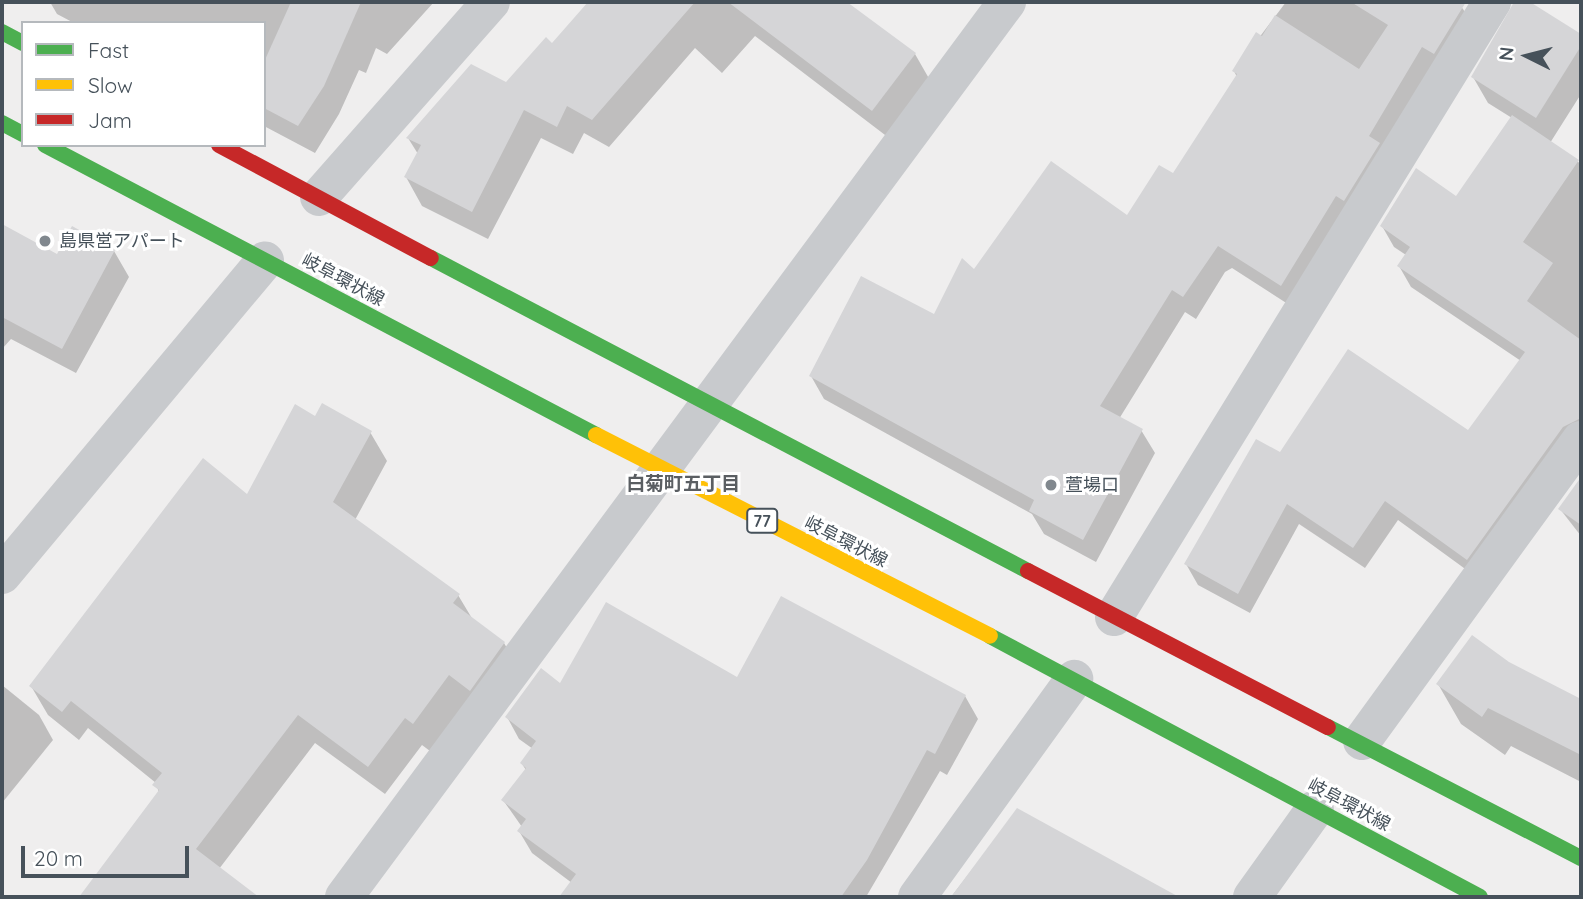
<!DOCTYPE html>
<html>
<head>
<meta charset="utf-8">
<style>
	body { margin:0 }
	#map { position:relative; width:1583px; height:899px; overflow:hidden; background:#efeeee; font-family:Quicksand,"Noto Sans JP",sans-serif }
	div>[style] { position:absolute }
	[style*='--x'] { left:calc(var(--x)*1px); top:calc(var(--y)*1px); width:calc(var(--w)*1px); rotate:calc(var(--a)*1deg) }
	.shadow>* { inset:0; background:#0003 }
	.building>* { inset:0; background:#d5d5d7 }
	.street>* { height:38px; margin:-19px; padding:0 19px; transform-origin:19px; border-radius:19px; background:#c8cacd }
	.fast>* { height:16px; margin:-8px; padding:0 8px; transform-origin:8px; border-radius:8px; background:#4caf50 }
	.slow>* { height:16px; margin:-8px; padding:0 8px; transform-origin:8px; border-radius:8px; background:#ffc107 }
	.jam>* { height:16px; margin:-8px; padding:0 8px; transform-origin:8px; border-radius:8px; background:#c62828 }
	.dots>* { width:19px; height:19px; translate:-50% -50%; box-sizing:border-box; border:4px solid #fff; border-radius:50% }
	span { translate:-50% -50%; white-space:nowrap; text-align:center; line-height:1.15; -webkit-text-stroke:6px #fff; paint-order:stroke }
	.shield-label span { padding:2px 5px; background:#fff; border:2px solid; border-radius:5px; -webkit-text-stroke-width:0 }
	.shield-label { font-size:16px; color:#46515a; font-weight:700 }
	.poi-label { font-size:18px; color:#46515a }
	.left { translate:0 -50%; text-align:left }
	.street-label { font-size:18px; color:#46515a }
	.neighbourhood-label { font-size:19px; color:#5a5e62; font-weight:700 }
	.frame { position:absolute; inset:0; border:4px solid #46515a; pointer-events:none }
	.legend { position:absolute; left:21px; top:21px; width:245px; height:126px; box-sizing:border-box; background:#fff; border:2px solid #b5b9bd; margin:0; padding:9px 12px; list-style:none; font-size:21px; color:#46515a }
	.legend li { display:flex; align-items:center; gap:14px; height:35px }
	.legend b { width:35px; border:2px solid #b5b9bd }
	.north { position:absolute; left:1492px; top:21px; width:70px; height:70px; -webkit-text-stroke:5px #fff; paint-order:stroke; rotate:276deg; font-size:19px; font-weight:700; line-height:28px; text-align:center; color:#46515a }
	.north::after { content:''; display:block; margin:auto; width:24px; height:32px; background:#46515a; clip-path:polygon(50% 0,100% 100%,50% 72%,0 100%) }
	.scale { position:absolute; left:21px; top:846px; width:168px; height:32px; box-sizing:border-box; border:4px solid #46515a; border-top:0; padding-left:9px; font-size:21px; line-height:24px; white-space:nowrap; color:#46515a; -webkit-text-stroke:5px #fff; paint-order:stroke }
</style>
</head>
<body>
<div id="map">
	<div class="shadow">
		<div style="clip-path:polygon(50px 2px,434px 2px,387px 54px,376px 48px,366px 73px,359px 70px,339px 114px,315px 153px,264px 126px,264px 23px,74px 23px,57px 14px)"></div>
		<div style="clip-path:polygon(591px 2px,844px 2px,915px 54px,931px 82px,889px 138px,755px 36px,722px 73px,695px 48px,609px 147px,584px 133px,573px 154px,541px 138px,488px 239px,422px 206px,406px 177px,418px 154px,408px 138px,506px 84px,552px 45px)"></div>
		<div style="clip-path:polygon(1286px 2px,1458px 2px,1477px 29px,1294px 308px,1232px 268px,1225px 272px,1196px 319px,1185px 312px,1119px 419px,1141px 430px,1155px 453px,1096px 562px,1044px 534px,1032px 514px,824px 399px,811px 376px,934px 316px,975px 271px,1128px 218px,1174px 176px,1237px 77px,1234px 71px)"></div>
		<div style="clip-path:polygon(1530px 4px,1581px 36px,1581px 94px,1550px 143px,1581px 164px,1581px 445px,1479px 579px,1398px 520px,1365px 568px,1299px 524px,1250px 613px,1198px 585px,1186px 564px,1280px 454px,1469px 432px,1521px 361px,1411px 287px,1399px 266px,1406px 255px,1394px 247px,1382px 226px,1457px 198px,1512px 118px,1488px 103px,1473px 77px)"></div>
		<div style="clip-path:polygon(2px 226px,57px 257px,114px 251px,129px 277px,76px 373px,11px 339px,2px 349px)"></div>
		<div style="clip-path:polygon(316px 418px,370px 432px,387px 461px,355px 520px,458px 595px,473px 620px,504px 643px,521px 672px,430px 751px,422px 745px,385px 794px,315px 743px,219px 869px,249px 897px,83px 897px,159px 793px,156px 783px,88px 728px,79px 740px,48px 715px,31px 686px,248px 497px)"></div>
		<div style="clip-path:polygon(1581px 478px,1581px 536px,1560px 509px)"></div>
		<div style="clip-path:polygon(1508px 663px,1581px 701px,1581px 782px,1511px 746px,1505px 755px,1461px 724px,1438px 684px)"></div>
		<div style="clip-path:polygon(737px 680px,965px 696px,978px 719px,947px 775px,940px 771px,866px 897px,568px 897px,572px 883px,532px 853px,519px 831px,522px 827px,503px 800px,526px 770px,522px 764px,533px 749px,519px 739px,507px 717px,561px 686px)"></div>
		<div style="clip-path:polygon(2px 685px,39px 715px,53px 740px,2px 803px)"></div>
		<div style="clip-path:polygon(1018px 810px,1143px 893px,1140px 897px,951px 897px)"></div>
	</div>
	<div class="building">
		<div style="clip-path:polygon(291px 2px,361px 2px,324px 86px,298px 126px,264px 108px,264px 62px)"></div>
		<div style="clip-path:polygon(588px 2px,695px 2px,592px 120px,567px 106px,557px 127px,524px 110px,472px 212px,404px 177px,421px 145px,406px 138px,471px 64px,506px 82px,546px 37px,552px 43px)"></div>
		<div style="clip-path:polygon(728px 2px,847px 2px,916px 53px,872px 111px)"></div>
		<div style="clip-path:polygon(1351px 2px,1466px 2px,1434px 54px,1422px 47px,1369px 136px,1380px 143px,1344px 201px,1336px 196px,1281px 286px,1218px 246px,1183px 297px,1172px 290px,1100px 406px,1143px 429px,1083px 540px,1029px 511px,1034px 500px,809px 376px,861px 276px,934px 314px,962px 258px,974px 269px,1051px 161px,1127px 215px,1159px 165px,1173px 173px,1237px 74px,1232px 71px,1256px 32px,1262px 36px,1275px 15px,1359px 69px,1388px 25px)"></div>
		<div style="clip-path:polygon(1514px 2px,1530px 2px,1581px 34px,1581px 46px,1536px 118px,1471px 77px)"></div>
		<div style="clip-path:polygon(1512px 115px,1579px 160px,1523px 242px,1553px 263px,1527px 301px,1581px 340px,1581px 418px,1563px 427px,1467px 560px,1385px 501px,1353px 548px,1287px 504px,1238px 594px,1184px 564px,1256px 439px,1280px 452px,1348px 349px,1468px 430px,1525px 352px,1397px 266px,1410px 247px,1380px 226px,1416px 168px,1456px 196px)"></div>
		<div style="clip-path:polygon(2px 224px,57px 254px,72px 226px,115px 250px,62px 349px,2px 317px)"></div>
		<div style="clip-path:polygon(322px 403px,372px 431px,333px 502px,460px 594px,453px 603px,505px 642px,470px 691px,449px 675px,413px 724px,405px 718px,368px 767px,298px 715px,196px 849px,259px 897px,79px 897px,159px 790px,152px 785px,162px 773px,71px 701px,62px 712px,29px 686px,203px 458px,247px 494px,295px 404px,315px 416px)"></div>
		<div style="clip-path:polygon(1581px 477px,1581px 525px,1558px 509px)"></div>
		<div style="clip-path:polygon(781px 596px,966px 695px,935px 754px,927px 750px,867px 860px,841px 897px,559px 897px,576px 874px,517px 831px,526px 819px,501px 800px,526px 768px,520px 763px,536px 741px,505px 717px,541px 668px,560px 683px,606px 602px,737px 677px)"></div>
		<div style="clip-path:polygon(1472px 635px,1509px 662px,1581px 699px,1581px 755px,1488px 708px,1482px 717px,1436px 684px)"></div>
		<div style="clip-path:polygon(1017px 808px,1179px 897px,951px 897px)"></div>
	</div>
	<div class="street">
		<div style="--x:319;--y:197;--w:260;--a:-48.6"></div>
		<div style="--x:2;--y:575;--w:410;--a:-50.1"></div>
		<div style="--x:1114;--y:617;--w:722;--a:-58.42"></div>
		<div style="--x:1362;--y:741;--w:372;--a:-54"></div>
		<div style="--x:344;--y:897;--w:1114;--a:-53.47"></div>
		<div style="--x:917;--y:897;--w:269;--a:-54.2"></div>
		<div style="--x:1252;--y:897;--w:108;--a:-54.4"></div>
	</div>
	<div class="fast">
		<div style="--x:2;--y:32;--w:24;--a:28"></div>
		<div style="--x:2;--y:123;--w:24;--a:28"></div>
		<div style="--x:45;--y:145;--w:623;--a:27.76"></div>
		<div style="--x:431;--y:258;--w:674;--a:27.67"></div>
		<div style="--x:990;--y:636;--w:555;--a:28.04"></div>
		<div style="--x:1328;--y:727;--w:285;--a:27.4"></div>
	</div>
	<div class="slow">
		<div style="--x:596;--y:435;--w:442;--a:27"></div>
	</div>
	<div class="jam">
		<div style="--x:219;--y:145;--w:240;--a:28.1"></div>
		<div style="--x:1028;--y:571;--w:338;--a:27.5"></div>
	</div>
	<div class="dots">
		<div style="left:45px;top:241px;background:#81888e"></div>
		<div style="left:1051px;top:485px;background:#81888e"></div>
	</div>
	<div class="shield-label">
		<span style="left:762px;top:521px">77</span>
	</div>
	<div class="poi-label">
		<span class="left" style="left:59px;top:241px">島県営アパート</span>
		<span class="left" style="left:1065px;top:485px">萱場口</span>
	</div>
	<div class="street-label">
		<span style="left:343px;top:280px;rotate:28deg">岐阜環状線</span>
		<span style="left:846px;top:542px;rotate:27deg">岐阜環状線</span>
		<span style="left:1349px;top:805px;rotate:28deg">岐阜環状線</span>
	</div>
	<div class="neighbourhood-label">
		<span style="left:683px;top:484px">白菊町五丁目</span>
	</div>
	<div class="frame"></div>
	<ul class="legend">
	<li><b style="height:9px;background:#4caf50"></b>Fast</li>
	<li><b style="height:9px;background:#ffc107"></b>Slow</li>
	<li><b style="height:9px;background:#c62828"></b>Jam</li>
	</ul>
	<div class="north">N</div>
	<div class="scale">20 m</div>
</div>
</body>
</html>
